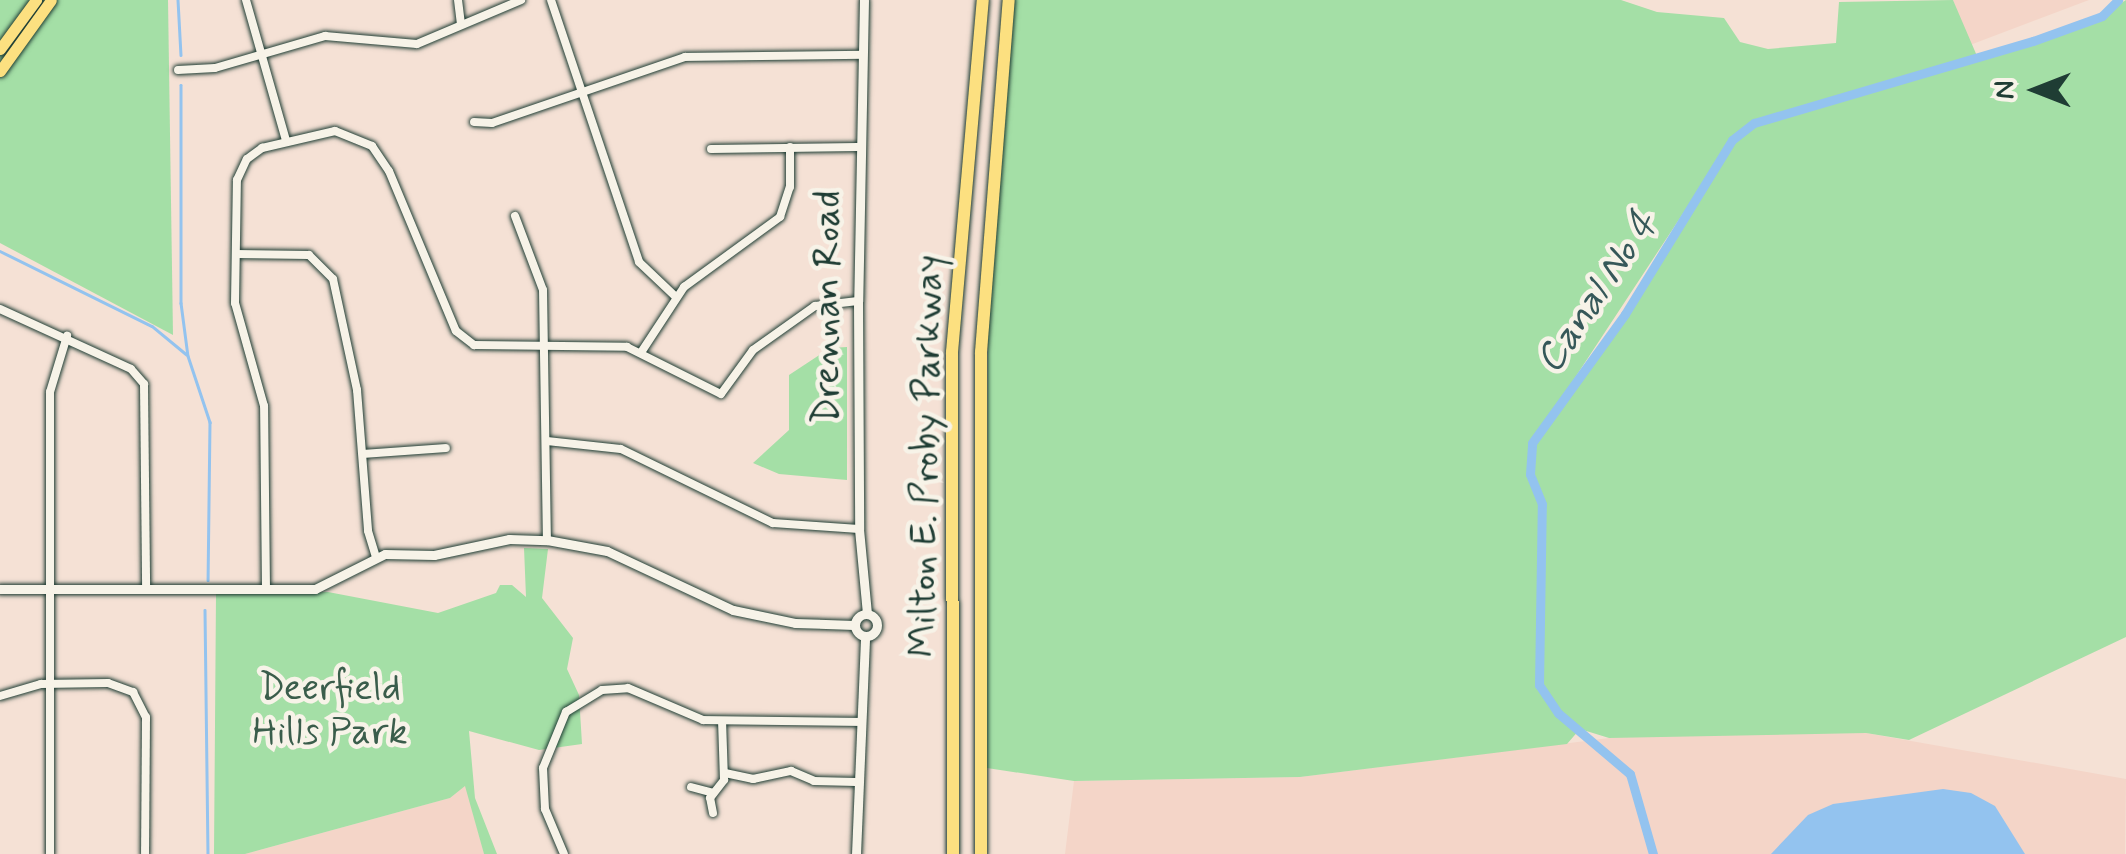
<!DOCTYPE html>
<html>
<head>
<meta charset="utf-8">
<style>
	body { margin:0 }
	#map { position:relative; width:2126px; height:854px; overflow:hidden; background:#f5e1d5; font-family:Mynerve,sans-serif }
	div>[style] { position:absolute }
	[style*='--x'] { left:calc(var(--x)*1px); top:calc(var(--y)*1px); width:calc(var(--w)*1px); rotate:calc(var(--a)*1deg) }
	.built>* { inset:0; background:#f4d5c8 }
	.green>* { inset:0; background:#a4dfa6 }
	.water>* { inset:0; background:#93c3ef }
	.stream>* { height:2.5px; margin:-1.25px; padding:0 1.25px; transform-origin:1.25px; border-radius:1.25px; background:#93c3ef }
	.canal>* { height:9px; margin:-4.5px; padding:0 4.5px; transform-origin:4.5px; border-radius:4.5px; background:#93c3ef }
	.roads { filter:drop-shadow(0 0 2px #1f3d34) drop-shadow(0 0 2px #1f3d34) }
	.minor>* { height:8px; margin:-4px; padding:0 4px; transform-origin:4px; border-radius:4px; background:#f7f3e8 }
	.tertiary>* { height:9px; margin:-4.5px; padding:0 4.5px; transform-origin:4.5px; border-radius:4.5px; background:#f7f3e8 }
	.tertiary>.ring { margin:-4.5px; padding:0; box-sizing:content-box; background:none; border:9px solid #f7f3e8; border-radius:50% }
	.primary>* { height:11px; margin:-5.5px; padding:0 5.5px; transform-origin:5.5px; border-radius:5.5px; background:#fce080 }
	.motorway>* { height:12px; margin:-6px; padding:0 6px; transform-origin:6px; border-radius:6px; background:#fce080 }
	span { translate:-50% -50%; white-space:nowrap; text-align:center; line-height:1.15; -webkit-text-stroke:9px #f7f3e8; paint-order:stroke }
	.street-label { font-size:38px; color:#1f3d34 }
	.park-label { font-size:38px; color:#3a5d4b }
	.water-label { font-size:40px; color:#365859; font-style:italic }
	.north { position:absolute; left:1986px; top:40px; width:100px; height:100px; -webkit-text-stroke:8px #f7f3e8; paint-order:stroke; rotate:270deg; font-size:28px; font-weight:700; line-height:40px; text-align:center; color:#1f3d34 }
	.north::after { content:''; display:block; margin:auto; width:35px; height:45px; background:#1f3d34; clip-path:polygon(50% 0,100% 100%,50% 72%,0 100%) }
</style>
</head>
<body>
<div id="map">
	<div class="built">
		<div style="clip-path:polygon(1953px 0,2089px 0,1970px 45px)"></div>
		<div style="clip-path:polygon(1866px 733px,2126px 779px,2125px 854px,1065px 854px,1074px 781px,1300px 777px,1641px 734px)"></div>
		<div style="clip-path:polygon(466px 785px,484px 854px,245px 854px,450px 798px)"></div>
	</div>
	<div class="green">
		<div style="clip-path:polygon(0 0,168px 0,173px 335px,0 243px)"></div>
		<div style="clip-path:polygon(evenodd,1014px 0,1621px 0,1657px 12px,1724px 18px,1740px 42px,1768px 49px,1836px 43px,1839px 2px,1953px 0,1977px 56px,2101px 16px,2126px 0,2126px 637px,1909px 740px,1866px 733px,1609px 738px,1580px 729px,1567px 744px,1300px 777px,1074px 781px,987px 768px,988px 336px,1014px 0,1705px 180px,1625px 314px,1530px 448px,1532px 443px,1705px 180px)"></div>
		<div style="clip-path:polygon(847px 347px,847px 480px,779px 474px,753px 463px,789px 430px,789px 375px,830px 348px)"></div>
		<div style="clip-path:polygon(524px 548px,548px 549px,542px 598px,573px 638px,567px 669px,579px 695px,582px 744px,539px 750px,469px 731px,475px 798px,497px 854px,484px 854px,465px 786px,450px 798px,245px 854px,214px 854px,216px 594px,328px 592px,438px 613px,496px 593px,500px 585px,512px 585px,526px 597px)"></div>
	</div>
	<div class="water">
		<div style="clip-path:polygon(1943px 789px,1971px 793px,1995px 806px,2025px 854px,1771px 854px,1808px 815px,1833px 804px)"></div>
	</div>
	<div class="stream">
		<div style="--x:178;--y:0;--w:55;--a:86.9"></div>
		<div style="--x:181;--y:85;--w:218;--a:90"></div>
		<div style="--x:181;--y:303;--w:53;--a:82.5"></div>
		<div style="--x:188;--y:356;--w:70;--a:71.6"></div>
		<div style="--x:210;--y:422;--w:158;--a:90.7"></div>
		<div style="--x:0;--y:251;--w:169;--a:26.3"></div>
		<div style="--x:152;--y:326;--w:44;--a:39.5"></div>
		<div style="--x:205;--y:610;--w:244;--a:89.3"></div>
	</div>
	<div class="canal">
		<div style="--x:1653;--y:854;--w:83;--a:-106"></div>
		<div style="--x:1630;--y:774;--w:94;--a:-139.7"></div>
		<div style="--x:1558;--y:713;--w:34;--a:-124"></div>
		<div style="--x:1539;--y:685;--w:181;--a:-89.1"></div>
		<div style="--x:1542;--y:504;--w:32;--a:-112"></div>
		<div style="--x:1530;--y:474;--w:31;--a:-86"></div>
		<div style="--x:1532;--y:443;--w:159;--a:-54.2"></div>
		<div style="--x:1625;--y:314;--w:204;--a:-58.4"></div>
		<div style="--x:1732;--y:140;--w:28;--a:-38"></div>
		<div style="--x:1754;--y:123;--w:291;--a:-16.4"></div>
		<div style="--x:2033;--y:41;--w:73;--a:-19.9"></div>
		<div style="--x:2102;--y:16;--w:23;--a:-45"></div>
	</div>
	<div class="roads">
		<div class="minor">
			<div style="--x:246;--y:0;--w:146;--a:74.1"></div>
			<div style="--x:458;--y:0;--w:24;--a:83"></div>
			<div style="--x:551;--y:0;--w:276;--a:71.4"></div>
			<div style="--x:639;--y:262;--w:51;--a:43.4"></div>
			<div style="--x:178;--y:70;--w:37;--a:-3"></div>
			<div style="--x:215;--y:68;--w:115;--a:-16.2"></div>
			<div style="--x:325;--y:36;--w:92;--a:5"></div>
			<div style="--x:417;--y:44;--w:113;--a:-22.9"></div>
			<div style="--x:474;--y:122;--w:18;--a:3"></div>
			<div style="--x:492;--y:123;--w:204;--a:-18.9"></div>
			<div style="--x:685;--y:57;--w:176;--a:-0.7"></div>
			<div style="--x:711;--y:149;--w:147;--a:-0.8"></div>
			<div style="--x:515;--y:216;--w:79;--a:69.3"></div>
			<div style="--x:543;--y:290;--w:250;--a:89.1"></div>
			<div style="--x:236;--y:254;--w:73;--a:0.8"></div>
			<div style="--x:309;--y:255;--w:34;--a:45"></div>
			<div style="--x:333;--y:279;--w:114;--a:77.8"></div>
			<div style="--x:357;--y:390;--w:141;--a:85.5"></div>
			<div style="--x:368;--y:531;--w:27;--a:73"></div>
			<div style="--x:0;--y:309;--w:144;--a:24.6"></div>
			<div style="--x:131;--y:369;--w:20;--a:49"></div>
			<div style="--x:144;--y:384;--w:205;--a:89.4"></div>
			<div style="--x:642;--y:351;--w:77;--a:-56.7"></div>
			<div style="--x:684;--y:287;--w:119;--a:-36.1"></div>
			<div style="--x:780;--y:217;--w:32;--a:-72"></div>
			<div style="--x:790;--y:187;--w:40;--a:-90"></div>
			<div style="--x:547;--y:441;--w:74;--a:6.2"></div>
			<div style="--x:621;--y:449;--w:169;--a:26"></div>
			<div style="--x:773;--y:523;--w:86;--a:4"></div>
			<div style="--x:363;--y:454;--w:83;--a:-4.1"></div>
			<div style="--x:266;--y:589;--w:183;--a:-90.6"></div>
			<div style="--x:264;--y:406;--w:107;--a:-105.7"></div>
			<div style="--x:235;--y:303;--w:123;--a:-89.1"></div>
			<div style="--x:237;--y:180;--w:23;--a:-65"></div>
			<div style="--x:247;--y:159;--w:19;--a:-36"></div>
			<div style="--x:262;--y:148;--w:75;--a:-13.1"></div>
			<div style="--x:335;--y:131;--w:40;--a:22"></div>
			<div style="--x:372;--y:146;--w:30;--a:56"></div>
			<div style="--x:389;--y:171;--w:173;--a:67.3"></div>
			<div style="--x:456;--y:331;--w:23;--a:38"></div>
			<div style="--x:474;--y:345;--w:153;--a:0.7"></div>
			<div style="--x:627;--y:347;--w:105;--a:26.6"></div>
			<div style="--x:721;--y:394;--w:54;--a:-54"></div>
			<div style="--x:753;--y:350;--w:76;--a:-35.4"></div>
			<div style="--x:815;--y:306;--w:43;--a:-6.6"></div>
			<div style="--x:0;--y:696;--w:43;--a:-16.3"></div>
			<div style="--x:41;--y:684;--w:67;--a:-0.9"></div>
			<div style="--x:108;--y:683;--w:27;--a:20"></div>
			<div style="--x:133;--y:692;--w:28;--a:63"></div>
			<div style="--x:146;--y:717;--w:137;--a:90.4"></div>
			<div style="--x:725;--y:773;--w:29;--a:12"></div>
			<div style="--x:753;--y:779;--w:39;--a:-12"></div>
			<div style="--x:791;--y:771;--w:25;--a:23"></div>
			<div style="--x:814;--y:781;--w:42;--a:1.4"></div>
			<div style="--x:691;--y:787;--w:23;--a:15"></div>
			<div style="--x:713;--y:813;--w:15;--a:-101"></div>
			<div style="--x:710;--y:798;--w:23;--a:-52"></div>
			<div style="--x:724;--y:780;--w:59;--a:-91.9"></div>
			<div style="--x:50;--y:854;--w:462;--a:-90"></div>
			<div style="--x:50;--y:392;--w:59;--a:-73.1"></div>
			<div style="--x:564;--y:854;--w:49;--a:-112.9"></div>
			<div style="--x:545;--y:809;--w:41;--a:-92.8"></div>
			<div style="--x:543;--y:768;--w:61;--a:-67.7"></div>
			<div style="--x:566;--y:712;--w:42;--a:-31.4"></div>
			<div style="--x:602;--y:690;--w:26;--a:-4"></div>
			<div style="--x:628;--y:688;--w:82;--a:23.1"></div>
			<div style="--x:703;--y:720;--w:157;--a:0.7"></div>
		</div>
		<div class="tertiary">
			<div style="--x:864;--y:0;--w:301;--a:91.1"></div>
			<div style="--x:858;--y:301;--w:228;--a:89.7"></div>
			<div style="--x:859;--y:529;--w:85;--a:84.6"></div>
			<div style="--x:0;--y:589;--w:315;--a:0"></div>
			<div style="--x:315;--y:589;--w:78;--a:-26.6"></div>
			<div style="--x:385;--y:554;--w:49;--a:1.2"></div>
			<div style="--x:434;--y:555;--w:77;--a:-12"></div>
			<div style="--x:509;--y:539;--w:38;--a:2"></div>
			<div style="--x:547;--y:540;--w:61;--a:10.4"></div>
			<div style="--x:607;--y:551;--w:139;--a:25.1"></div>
			<div style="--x:733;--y:610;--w:63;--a:11.8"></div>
			<div style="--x:795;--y:623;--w:59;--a:1.9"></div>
			<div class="ring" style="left:855px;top:614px;width:13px;height:13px"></div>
			<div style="--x:856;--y:854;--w:217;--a:-87.6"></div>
		</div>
		<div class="primary">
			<div style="--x:0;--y:49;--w:61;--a:-53.7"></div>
			<div style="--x:0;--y:71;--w:87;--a:-54.3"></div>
		</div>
		<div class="motorway">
			<div style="--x:953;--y:854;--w:502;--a:-90.11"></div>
			<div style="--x:952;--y:352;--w:353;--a:-85"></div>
			<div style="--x:981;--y:854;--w:502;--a:-90"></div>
			<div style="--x:981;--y:352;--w:353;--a:-85.5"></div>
		</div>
	</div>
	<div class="street-label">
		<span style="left:828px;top:307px;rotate:-90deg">Drennan Road</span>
		<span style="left:927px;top:456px;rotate:-89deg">Milton E. Proby Parkway</span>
	</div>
	<div class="park-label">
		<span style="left:330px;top:711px">Deerfield<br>Hills Park</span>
	</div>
	<div class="water-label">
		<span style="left:1597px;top:293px;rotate:-56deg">Canal No 4</span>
	</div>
	<div class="north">N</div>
</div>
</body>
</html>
